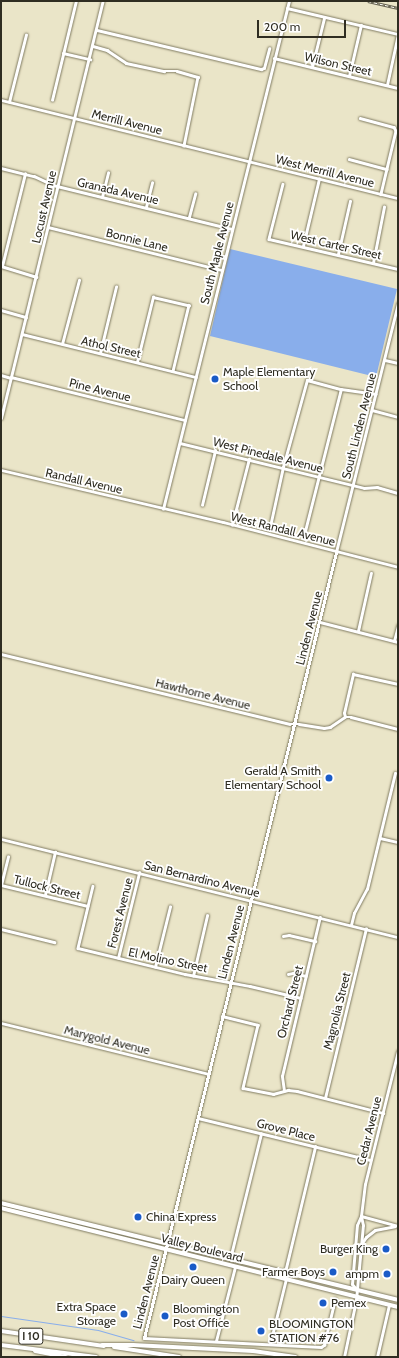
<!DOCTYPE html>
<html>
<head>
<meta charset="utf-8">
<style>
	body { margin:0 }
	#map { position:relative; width:399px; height:1358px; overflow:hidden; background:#eae5c8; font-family:Cabin,sans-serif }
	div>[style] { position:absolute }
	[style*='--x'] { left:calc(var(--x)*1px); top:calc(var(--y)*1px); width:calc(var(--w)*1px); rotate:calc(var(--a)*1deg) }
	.water>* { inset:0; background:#89aeeb }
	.stream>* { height:1px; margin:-0.5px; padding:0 0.5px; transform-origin:0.5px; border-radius:0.5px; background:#89aeeb }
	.roads { filter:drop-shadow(0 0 1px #817c62) drop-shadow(0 0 1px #817c62) }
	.street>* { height:2.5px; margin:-1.25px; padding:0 1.25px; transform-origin:1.25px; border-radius:1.25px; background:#fff }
	.secondary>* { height:3px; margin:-1.5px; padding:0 1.5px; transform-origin:1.5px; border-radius:1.5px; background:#fff }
	.primary>* { height:3.5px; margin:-1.75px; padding:0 1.75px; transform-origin:1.75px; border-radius:1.75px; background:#fff }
	.highway>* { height:4px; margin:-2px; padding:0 2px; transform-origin:2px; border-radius:2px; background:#fff }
	.rail>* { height:2.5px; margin-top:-1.25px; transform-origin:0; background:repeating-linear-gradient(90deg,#fff 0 3px,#646151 0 6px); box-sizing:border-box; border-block:1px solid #646151 }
	.dots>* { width:11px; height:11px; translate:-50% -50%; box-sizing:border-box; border:2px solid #fff; border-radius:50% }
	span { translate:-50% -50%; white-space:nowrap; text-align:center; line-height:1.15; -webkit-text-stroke:3.5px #fff; paint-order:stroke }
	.shield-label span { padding:1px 3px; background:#fff; border:1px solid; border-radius:3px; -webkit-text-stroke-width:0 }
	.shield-label { font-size:11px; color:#2f2d22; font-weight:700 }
	.street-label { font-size:12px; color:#2f2d22 }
	.poi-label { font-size:12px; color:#2f2d22 }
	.left { translate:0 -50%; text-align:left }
	.right { translate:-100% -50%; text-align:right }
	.frame { position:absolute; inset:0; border:2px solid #2f2d22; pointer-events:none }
	.scale { position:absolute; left:257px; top:20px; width:89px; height:18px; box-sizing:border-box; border:2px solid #2f2d22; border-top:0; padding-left:5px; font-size:12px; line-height:14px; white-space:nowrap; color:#2f2d22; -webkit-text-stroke:3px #fff; paint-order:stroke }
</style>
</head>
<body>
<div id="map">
	<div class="water">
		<div style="clip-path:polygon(230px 249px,397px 289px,376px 377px,210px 336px)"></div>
	</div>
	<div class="stream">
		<div style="--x:1;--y:1316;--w:98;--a:8.2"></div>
		<div style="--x:98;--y:1330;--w:37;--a:16"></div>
	</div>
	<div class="roads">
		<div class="street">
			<div style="--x:287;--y:8;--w:114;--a:13.2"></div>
			<div style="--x:97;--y:30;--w:169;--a:13.4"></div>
			<div style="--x:261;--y:69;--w:3;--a:-18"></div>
			<div style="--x:264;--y:68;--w:20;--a:-75"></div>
			<div style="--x:93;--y:46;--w:15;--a:16"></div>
			<div style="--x:107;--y:50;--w:23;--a:34"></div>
			<div style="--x:126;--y:63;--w:39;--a:12"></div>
			<div style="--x:164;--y:71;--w:13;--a:0"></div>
			<div style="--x:177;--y:71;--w:22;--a:16"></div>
			<div style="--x:198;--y:77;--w:70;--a:101.5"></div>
			<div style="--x:63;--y:53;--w:28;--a:13"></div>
			<div style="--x:274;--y:58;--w:128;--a:13.6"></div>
			<div style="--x:312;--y:67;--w:50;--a:-76.2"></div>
			<div style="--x:349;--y:76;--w:52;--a:-76.8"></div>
			<div style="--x:387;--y:85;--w:52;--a:-77.8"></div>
			<div style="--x:52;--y:100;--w:102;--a:-76.4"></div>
			<div style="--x:9;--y:102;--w:69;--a:-75.8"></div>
			<div style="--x:360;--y:118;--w:35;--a:15"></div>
			<div style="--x:394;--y:127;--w:4;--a:63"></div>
			<div style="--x:396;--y:131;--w:65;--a:103.4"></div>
			<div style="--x:349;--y:159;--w:39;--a:15"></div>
			<div style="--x:1;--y:168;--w:34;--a:14"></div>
			<div style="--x:34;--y:176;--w:21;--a:25"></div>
			<div style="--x:53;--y:185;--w:184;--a:13.8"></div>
			<div style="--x:283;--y:184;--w:57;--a:104.3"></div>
			<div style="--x:269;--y:239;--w:132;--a:13.1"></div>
			<div style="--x:102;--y:197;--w:25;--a:-76"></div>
			<div style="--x:146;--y:207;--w:25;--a:-76"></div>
			<div style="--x:189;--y:217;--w:24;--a:-75"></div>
			<div style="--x:48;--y:227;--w:179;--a:13.9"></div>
			<div style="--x:303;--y:246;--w:69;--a:-76.6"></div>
			<div style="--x:338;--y:254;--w:54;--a:-77.2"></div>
			<div style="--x:373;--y:263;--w:57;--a:-78.9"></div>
			<div style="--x:1;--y:266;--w:37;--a:17"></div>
			<div style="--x:2;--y:266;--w:95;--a:-76"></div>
			<div style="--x:1;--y:310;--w:26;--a:16"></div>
			<div style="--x:22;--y:334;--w:179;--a:13.9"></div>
			<div style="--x:62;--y:344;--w:66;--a:-75.1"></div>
			<div style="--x:100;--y:353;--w:68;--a:-76.4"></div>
			<div style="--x:385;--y:360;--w:13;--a:13"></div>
			<div style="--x:137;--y:362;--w:67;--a:-76.2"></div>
			<div style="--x:153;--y:297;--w:37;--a:13"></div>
			<div style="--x:189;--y:305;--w:68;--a:103.6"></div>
			<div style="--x:1;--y:375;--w:10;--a:17"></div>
			<div style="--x:11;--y:377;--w:179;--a:13.9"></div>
			<div style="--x:372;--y:410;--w:27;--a:15"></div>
			<div style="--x:180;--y:443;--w:189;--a:13.7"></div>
			<div style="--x:364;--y:488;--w:13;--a:-4"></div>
			<div style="--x:377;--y:487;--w:22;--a:16"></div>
			<div style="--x:202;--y:505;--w:56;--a:-76.5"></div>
			<div style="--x:163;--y:509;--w:523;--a:-76.07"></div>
			<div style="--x:271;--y:522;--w:56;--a:-77.7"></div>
			<div style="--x:283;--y:467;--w:90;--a:-74.6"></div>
			<div style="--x:307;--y:380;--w:35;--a:15"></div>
			<div style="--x:341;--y:389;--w:35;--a:8"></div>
			<div style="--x:232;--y:525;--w:68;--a:-75.6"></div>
			<div style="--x:305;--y:531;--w:146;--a:-75.8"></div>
			<div style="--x:336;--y:552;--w:256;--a:-76"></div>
			<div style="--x:320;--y:622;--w:81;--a:14.4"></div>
			<div style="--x:358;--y:631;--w:59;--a:-77.4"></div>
			<div style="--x:394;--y:641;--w:16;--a:-75"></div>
			<div style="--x:1;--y:654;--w:297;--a:13.6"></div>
			<div style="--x:290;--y:724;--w:9;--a:0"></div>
			<div style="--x:299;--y:724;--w:25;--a:9"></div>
			<div style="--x:324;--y:728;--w:6;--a:-9"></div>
			<div style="--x:330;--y:727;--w:18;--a:-34"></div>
			<div style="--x:345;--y:717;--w:6;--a:0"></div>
			<div style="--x:351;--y:717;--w:49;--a:14.3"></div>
			<div style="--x:345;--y:717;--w:4;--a:-104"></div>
			<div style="--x:344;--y:713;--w:40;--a:-77"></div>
			<div style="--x:353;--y:674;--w:46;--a:12.5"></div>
			<div style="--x:380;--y:838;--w:18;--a:13"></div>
			<div style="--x:1;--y:885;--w:89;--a:13.6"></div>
			<div style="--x:1;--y:885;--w:29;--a:-76"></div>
			<div style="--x:93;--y:886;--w:64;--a:103.6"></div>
			<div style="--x:78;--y:948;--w:110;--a:13.7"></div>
			<div style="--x:185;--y:974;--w:66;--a:10.5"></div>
			<div style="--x:250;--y:986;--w:52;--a:13.2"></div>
			<div style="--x:45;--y:895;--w:44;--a:-76.9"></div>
			<div style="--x:351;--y:925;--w:12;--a:-76"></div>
			<div style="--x:354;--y:913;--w:27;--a:-62"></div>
			<div style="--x:367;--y:889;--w:119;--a:-76.4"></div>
			<div style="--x:1;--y:929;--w:55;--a:13.8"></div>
			<div style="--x:283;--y:936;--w:6;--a:-9"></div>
			<div style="--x:289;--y:935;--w:27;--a:13"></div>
			<div style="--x:118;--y:958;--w:88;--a:-76.1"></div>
			<div style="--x:155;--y:967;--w:62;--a:-76"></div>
			<div style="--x:288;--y:974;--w:5;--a:-11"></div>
			<div style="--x:293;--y:973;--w:13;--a:13"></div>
			<div style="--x:193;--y:976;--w:62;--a:-76.9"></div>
			<div style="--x:222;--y:1016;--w:37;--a:14"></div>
			<div style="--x:258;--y:1025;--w:65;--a:103.4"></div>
			<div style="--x:243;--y:1088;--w:31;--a:11"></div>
			<div style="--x:273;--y:1094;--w:16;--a:-15"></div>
			<div style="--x:288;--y:1090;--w:9;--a:6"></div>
			<div style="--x:297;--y:1091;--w:89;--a:14.3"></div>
			<div style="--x:284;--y:1091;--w:15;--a:-98"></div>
			<div style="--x:282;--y:1076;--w:163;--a:-76.6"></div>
			<div style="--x:325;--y:1098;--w:174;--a:-76.4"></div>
			<div style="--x:198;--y:1118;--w:177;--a:13.7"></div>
			<div style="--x:230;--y:1259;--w:129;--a:-76.1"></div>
			<div style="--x:285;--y:1272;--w:129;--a:-76.5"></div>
			<div style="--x:144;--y:1338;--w:177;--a:2.9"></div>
			<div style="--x:321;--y:1347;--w:4;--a:-34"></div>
			<div style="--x:324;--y:1345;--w:47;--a:-76.6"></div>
			<div style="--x:216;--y:1341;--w:76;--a:-75.6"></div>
			<div style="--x:270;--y:1344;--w:67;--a:-76.2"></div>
			<div style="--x:377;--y:1357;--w:53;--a:-77"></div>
		</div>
		<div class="secondary">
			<div style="--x:1;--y:100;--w:409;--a:13.9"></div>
			<div style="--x:1;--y:418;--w:429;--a:-76.3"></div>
			<div style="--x:1;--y:470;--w:228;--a:13.2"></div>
			<div style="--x:223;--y:522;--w:181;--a:14.4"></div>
			<div style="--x:1;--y:839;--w:409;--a:13.9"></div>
			<div style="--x:1;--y:1023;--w:213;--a:13.8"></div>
			<div style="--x:361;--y:1216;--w:38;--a:15"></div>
			<div style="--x:362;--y:1243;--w:7;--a:-56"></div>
			<div style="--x:366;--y:1237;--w:11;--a:-38"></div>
			<div style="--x:375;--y:1230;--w:20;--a:-11"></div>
			<div style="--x:357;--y:1290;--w:8;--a:-130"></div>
			<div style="--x:352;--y:1284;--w:59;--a:-85.2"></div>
			<div style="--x:357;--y:1225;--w:10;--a:-66"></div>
			<div style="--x:361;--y:1216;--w:32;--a:-83"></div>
			<div style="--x:365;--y:1184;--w:137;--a:-76.1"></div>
			<div style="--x:144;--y:1338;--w:809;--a:-76.27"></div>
			<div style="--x:344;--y:1357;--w:58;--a:-78.1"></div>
			<div style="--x:356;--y:1300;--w:75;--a:-84.7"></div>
			<div style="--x:363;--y:1225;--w:9;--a:-103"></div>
		</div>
		<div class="primary">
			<div style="--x:1;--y:1203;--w:409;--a:13.7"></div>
			<div style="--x:1;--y:1208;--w:409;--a:14"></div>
		</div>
		<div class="highway">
			<div style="--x:1;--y:1331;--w:104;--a:8.3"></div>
			<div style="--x:1;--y:1345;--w:96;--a:7.2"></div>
			<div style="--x:102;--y:1345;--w:31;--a:0"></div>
			<div style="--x:133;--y:1345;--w:120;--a:2.9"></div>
			<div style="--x:253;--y:1351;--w:43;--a:7.9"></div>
			<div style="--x:114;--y:1347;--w:66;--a:8.7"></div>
			<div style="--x:35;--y:1351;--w:32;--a:11"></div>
		</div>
	</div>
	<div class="rail">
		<div style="--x:368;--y:1;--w:31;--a:13"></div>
	</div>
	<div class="dots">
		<div style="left:215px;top:379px;background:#1a5bc7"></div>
		<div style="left:329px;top:778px;background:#1a5bc7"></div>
		<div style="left:138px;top:1217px;background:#1a5bc7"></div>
		<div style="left:386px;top:1249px;background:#1a5bc7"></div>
		<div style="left:193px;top:1267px;background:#1a5bc7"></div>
		<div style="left:333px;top:1272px;background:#1a5bc7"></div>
		<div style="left:387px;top:1274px;background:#1a5bc7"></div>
		<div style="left:323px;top:1303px;background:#1a5bc7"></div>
		<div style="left:124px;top:1314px;background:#1a5bc7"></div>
		<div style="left:165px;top:1316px;background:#1a5bc7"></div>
		<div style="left:261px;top:1331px;background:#1a5bc7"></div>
	</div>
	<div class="shield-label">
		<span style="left:31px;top:1336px">I 10</span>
	</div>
	<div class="street-label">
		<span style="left:338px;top:64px;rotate:13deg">Wilson Street</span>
		<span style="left:127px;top:122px;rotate:14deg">Merrill Avenue</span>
		<span style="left:325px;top:171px;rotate:14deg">West Merrill Avenue</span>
		<span style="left:118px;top:191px;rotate:13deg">Granada Avenue</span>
		<span style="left:44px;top:207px;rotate:-77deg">Locust Avenue</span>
		<span style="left:137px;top:240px;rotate:14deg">Bonnie Lane</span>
		<span style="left:336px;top:245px;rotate:13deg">West Carter Street</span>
		<span style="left:217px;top:253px;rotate:-76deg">South Maple Avenue</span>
		<span style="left:111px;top:347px;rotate:13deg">Athol Street</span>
		<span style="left:100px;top:390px;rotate:14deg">Pine Avenue</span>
		<span style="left:359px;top:426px;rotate:-76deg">South Linden Avenue</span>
		<span style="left:268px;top:455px;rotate:14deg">West Pinedale Avenue</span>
		<span style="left:84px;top:481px;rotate:13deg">Randall Avenue</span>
		<span style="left:283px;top:529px;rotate:14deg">West Randall Avenue</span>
		<span style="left:309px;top:628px;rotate:-76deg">Linden Avenue</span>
		<span style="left:203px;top:694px;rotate:14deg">Hawthorne Avenue</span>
		<span style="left:202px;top:879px;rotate:14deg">San Bernardino Avenue</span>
		<span style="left:47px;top:887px;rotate:14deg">Tullock Street</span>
		<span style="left:120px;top:913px;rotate:-76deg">Forest Avenue</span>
		<span style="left:231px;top:942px;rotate:-76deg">Linden Avenue</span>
		<span style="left:168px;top:960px;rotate:12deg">El Molino Street</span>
		<span style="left:290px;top:1002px;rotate:-76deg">Orchard Street</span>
		<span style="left:337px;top:1011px;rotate:-76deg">Magnolia Street</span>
		<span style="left:107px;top:1040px;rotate:14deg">Marygold Avenue</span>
		<span style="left:286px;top:1130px;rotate:14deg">Grove Place</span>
		<span style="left:369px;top:1131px;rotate:-76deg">Cedar Avenue</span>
		<span style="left:202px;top:1248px;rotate:14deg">Valley Boulevard</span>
		<span style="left:146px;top:1292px;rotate:-76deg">Linden Avenue</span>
	</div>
	<div class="poi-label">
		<span class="left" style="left:223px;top:379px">Maple Elementary<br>School</span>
		<span class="right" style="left:321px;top:778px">Gerald A Smith<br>Elementary School</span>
		<span class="left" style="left:146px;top:1217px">China Express</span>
		<span class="right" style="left:378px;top:1249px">Burger King</span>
		<span class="right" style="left:325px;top:1272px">Farmer Boys</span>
		<span class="right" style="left:379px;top:1274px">ampm</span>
		<span style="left:193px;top:1280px">Dairy Queen</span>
		<span class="left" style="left:331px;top:1303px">Pemex</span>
		<span class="right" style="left:116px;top:1314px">Extra Space<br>Storage</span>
		<span class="left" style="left:173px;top:1316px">Bloomington<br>Post Office</span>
		<span class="left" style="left:269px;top:1331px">BLOOMINGTON<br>STATION #76</span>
	</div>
	<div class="frame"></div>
	<div class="scale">200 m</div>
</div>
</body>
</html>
